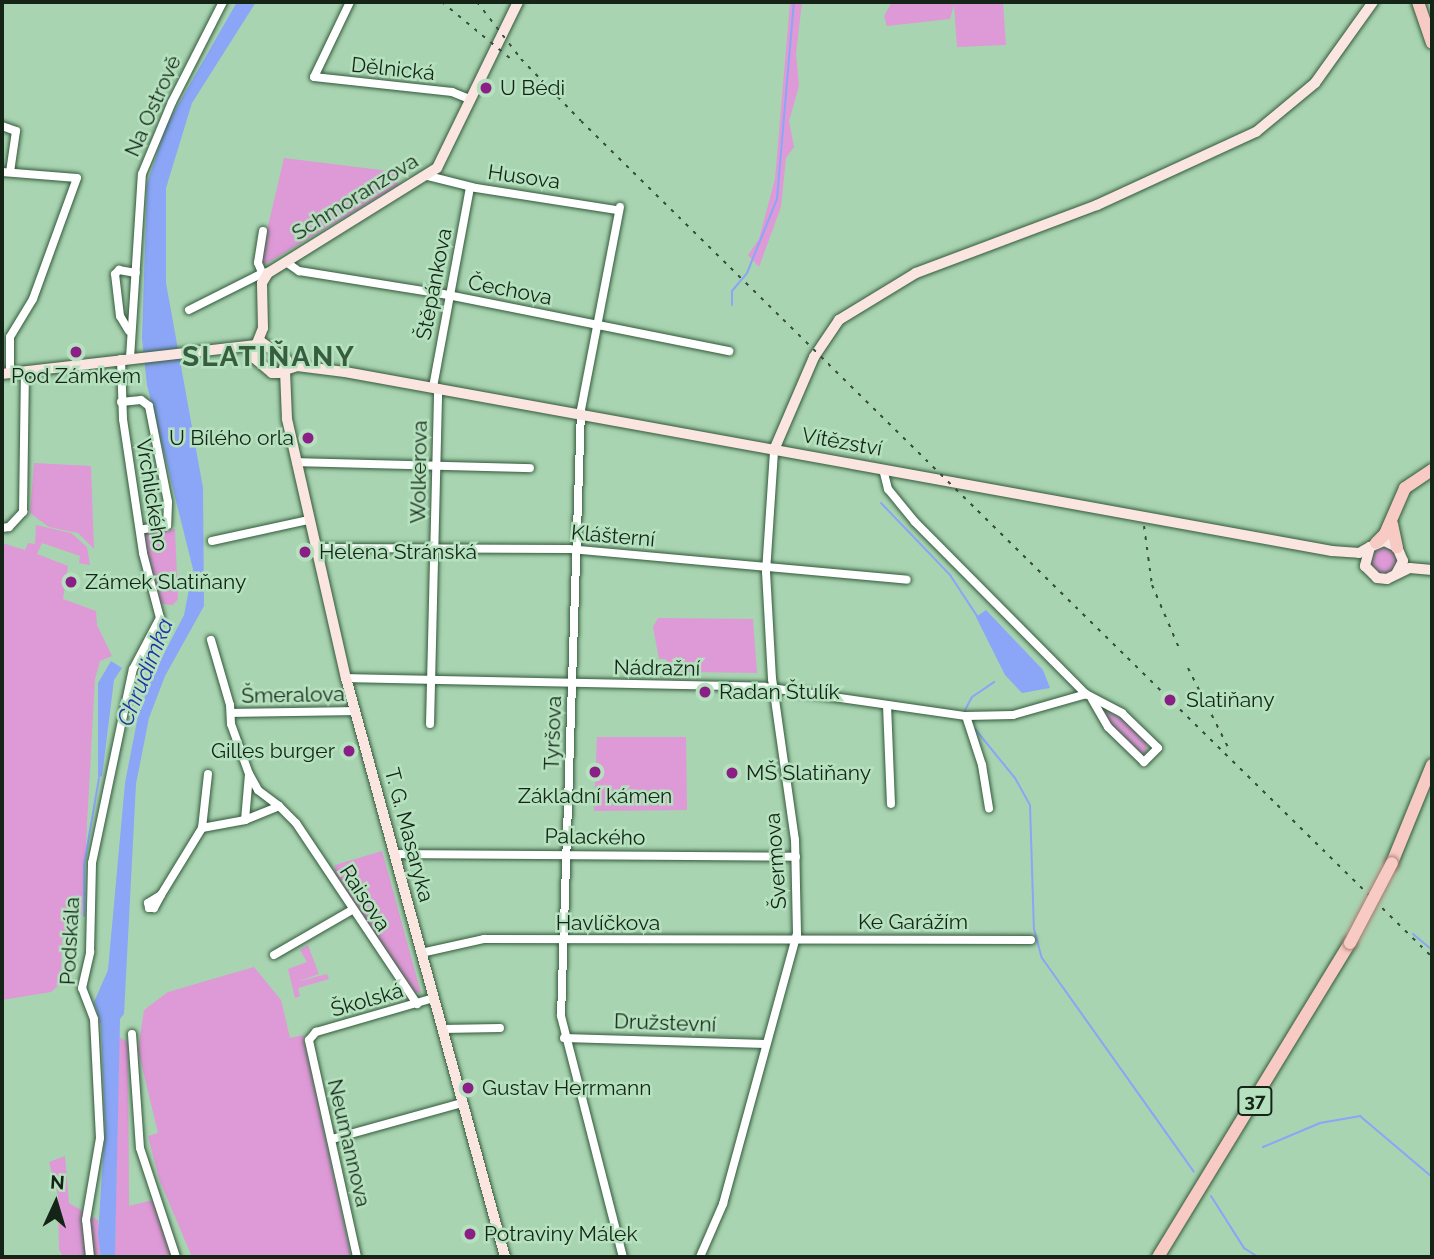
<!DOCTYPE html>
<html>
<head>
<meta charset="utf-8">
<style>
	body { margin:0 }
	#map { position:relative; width:1434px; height:1259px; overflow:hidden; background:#a9d4b1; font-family:Raleway,sans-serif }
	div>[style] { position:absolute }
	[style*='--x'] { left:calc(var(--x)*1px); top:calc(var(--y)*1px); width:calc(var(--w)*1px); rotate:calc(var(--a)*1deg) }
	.green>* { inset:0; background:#de99d7 }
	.round { border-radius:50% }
	.water>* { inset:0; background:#8ba5f7 }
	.stream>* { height:2px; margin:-1px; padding:0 1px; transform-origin:1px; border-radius:1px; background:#8ba5f7 }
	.roads { filter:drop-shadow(0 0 2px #335a3c) drop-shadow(0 0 2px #335a3c) }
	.street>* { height:8px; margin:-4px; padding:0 4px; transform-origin:4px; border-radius:4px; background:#fff }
	.secondary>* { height:10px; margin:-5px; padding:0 5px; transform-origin:5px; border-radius:5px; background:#fbe5e1 }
	.primary>* { height:12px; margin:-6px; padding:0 6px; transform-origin:6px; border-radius:6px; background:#f7cac3 }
	.rail>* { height:2px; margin-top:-1px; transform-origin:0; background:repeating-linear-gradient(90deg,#374e3c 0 3.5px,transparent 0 10.5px) }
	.bridges { filter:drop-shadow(0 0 2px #a47a6d) drop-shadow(0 0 2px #a47a6d) }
	.primary-bridge>* { height:12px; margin:-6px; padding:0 6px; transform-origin:6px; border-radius:6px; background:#f7cac3 }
	.dots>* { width:19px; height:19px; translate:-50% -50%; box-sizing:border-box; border:4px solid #b6e1be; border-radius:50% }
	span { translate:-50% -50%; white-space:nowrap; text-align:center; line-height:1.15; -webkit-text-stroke:5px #b6e1be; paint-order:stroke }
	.shield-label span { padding:2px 5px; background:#b6e1be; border:2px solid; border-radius:5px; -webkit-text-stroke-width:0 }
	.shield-label { font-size:19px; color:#142518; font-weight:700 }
	.street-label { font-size:21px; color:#142518 }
	.poi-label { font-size:21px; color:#142518 }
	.left { translate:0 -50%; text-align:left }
	.right { translate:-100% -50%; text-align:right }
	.water-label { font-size:23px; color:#2532a6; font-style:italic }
	.district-label { font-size:28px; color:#365d3e; font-weight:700; letter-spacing:2px }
	.frame { position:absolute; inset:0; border:4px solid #142518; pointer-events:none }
	.north { position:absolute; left:21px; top:1168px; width:70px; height:70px; -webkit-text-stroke:5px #b6e1be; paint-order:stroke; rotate:4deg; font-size:19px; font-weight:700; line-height:28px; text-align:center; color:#142518 }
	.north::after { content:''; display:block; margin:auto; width:24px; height:32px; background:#142518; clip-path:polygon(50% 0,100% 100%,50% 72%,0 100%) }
</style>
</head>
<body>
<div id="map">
	<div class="green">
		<div style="clip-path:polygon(790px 2px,802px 2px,796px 54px,799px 86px,789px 121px,794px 147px,786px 158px,781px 207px,759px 267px,748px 255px,759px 239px,775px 179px)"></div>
		<div style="clip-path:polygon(892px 2px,1003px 2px,1006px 45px,957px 47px,954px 5px,950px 19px,887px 26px,884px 16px)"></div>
		<div style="clip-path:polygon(284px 158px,397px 172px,398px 185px,264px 265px,260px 260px)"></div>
		<div style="clip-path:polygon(34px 463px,91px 466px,94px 549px,78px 533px,49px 527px,30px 513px)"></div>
		<div style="clip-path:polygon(36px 525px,71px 533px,87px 547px,90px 565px,79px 563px,80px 556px,42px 543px,37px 554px,68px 566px,63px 599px,96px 611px,97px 625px,112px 656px,100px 661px,95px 679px,82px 915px,74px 915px,72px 927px,62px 939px,61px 983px,51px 992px,2px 1000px,2px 543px,25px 550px,28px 543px,35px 544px)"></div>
		<div style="clip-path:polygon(175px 529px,178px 599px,173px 605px,161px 604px,142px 534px)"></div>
		<div class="round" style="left:1371px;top:548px;width:26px;height:26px"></div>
		<div style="clip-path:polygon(658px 618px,753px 619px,757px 673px,687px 672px,687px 678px,670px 678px,666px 659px,659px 659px,653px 627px)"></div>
		<div style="clip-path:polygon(1105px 710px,1122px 719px,1146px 742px,1147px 753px,1141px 754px,1110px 727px)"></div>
		<div style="clip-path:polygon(597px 737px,686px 737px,687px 810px,594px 811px)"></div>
		<div style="clip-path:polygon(382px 851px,421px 993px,412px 992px,335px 877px,335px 865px)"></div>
		<div style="clip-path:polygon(308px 945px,319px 974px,296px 982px,327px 974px,329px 979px,298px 988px,300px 996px,295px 998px,288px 969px,307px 962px,300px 950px)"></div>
		<div style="clip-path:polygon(254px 967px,281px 1000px,290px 1038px,303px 1035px,351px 1257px,192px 1257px,159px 1179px,148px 1136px,158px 1133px,138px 1050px,144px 1010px,168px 992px)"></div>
		<div style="clip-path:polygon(119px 1037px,128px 1042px,129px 1206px,153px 1200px,171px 1257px,115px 1257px)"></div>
		<div style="clip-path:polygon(65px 1156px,69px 1203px,98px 1220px,101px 1257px,64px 1257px,59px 1250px,58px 1195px,49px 1162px)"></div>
	</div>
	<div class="water">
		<div style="clip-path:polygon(237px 2px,256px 2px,192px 103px,166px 188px,166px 283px,203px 488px,204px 606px,165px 676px,149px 718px,136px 784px,124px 1014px,120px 1019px,115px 1257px,101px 1257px,98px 1234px,105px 1128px,101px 1025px,94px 1002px,108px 970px,125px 783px,138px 716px,152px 677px,184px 615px,193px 569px,147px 385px,142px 339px,147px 184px,166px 126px)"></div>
		<div style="clip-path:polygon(986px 610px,1043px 670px,1050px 688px,1022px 693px,1005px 675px,976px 617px)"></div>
		<div style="clip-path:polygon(111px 661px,122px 668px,114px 680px,102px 776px,98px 778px,98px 683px)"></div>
	</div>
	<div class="stream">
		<div style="--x:732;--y:305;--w:14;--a:-90"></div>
		<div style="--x:732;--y:291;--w:23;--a:-50"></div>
		<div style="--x:747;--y:273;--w:80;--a:-67.9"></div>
		<div style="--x:777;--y:199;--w:198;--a:-85.1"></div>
		<div style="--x:881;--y:503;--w:100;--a:46.2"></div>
		<div style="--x:950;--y:575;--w:49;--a:56.6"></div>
		<div style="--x:964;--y:712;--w:17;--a:-62"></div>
		<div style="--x:972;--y:697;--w:27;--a:-34"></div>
		<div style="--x:975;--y:729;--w:63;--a:50.8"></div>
		<div style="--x:1015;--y:778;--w:31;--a:61"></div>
		<div style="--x:1030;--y:805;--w:124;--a:88.2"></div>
		<div style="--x:1034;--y:929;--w:30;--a:75"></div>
		<div style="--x:1042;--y:958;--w:262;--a:54.6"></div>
		<div style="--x:84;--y:916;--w:51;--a:-90"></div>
		<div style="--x:84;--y:865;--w:88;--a:-80.2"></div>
		<div style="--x:1413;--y:934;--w:25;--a:40"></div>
		<div style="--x:1263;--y:1147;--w:62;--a:-22.8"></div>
		<div style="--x:1320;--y:1123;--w:41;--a:-9.9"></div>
		<div style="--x:1360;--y:1116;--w:94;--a:40.3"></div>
		<div style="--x:1211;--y:1196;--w:62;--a:57.6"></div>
		<div style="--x:1244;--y:1248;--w:17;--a:33"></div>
	</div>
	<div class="roads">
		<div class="street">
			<div style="--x:350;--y:2;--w:83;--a:115.6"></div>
			<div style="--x:314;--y:77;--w:139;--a:6.2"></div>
			<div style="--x:452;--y:92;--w:18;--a:22"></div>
			<div style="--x:2;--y:126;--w:15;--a:20"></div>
			<div style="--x:16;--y:131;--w:41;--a:98.3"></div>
			<div style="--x:2;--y:172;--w:75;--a:4.6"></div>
			<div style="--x:77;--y:178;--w:129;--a:110"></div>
			<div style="--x:33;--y:299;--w:44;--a:121.2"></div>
			<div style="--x:10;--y:337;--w:36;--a:90"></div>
			<div style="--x:428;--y:176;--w:49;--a:14"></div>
			<div style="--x:476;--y:188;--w:143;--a:8.9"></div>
			<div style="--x:620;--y:207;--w:207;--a:100.9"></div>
			<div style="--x:581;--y:410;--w:606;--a:91.89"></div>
			<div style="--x:561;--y:1016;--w:249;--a:75.6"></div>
			<div style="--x:263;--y:231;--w:32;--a:99"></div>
			<div style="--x:258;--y:263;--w:15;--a:67"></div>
			<div style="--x:286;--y:262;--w:16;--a:35"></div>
			<div style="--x:299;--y:271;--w:146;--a:9.1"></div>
			<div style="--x:443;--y:294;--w:292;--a:11.3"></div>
			<div style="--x:189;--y:310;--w:80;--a:-26.6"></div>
			<div style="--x:129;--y:331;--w:17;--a:-121"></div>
			<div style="--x:120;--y:316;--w:42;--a:-96.8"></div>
			<div style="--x:115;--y:274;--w:6;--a:-45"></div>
			<div style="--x:119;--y:270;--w:17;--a:10"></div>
			<div style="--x:130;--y:358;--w:184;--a:-86.3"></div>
			<div style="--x:142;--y:174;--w:78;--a:-67.4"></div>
			<div style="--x:172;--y:102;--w:112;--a:-63"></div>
			<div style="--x:433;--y:387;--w:203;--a:-79.5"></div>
			<div style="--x:121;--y:402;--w:20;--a:-6"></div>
			<div style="--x:141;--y:400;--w:10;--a:37"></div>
			<div style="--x:149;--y:406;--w:98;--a:78.8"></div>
			<div style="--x:168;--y:502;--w:23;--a:92"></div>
			<div style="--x:167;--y:525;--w:27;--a:170"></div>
			<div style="--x:296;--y:462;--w:234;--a:1.5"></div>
			<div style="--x:883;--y:469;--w:21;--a:76"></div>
			<div style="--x:888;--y:489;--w:43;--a:50.7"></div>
			<div style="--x:915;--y:522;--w:243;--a:45.2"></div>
			<div style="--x:2;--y:528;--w:7;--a:-8"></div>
			<div style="--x:9;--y:527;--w:21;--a:-47"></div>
			<div style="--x:23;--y:512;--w:140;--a:-89.2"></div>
			<div style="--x:212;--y:541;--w:98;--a:-12.3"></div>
			<div style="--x:315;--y:548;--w:254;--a:0.2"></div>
			<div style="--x:569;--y:549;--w:339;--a:5.2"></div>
			<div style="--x:346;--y:678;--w:418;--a:1.2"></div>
			<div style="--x:764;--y:687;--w:204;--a:8.2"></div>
			<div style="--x:966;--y:716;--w:47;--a:-1.2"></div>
			<div style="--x:1013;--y:715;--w:76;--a:-16"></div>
			<div style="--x:1086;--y:694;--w:41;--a:27.8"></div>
			<div style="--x:1122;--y:713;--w:50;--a:44.2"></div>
			<div style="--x:1158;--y:748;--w:20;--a:135"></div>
			<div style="--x:1144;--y:762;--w:50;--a:-135.8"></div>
			<div style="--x:1108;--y:727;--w:32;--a:-120"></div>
			<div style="--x:887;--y:705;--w:99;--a:87.7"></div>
			<div style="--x:231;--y:713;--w:124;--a:-0.9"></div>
			<div style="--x:966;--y:716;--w:52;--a:71.9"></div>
			<div style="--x:982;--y:765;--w:44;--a:80.8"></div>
			<div style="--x:430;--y:724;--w:336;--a:-88.6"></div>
			<div style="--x:208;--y:774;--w:54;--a:96.3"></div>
			<div style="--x:202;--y:828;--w:44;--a:-10.5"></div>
			<div style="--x:245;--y:820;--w:46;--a:-85"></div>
			<div style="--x:249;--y:774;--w:53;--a:-109.8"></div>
			<div style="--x:231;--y:724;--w:19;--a:-93"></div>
			<div style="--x:230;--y:705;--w:68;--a:-106.3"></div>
			<div style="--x:279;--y:806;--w:24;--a:45"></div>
			<div style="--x:296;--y:823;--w:218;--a:56.2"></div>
			<div style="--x:245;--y:820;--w:37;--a:-22"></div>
			<div style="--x:279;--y:806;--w:26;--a:-143"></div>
			<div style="--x:258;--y:790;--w:18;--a:-119"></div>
			<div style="--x:394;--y:854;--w:402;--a:0.4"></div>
			<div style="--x:161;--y:895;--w:15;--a:118"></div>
			<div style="--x:154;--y:908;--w:5;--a:180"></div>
			<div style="--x:149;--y:908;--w:5;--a:-101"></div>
			<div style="--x:148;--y:903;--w:15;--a:-32"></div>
			<div style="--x:161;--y:895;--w:79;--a:-58.5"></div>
			<div style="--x:421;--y:953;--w:65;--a:-12.5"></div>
			<div style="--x:484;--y:939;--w:547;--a:0.1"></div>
			<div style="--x:274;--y:955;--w:90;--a:-30"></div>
			<div style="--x:442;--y:1029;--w:58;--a:-1"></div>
			<div style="--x:132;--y:1034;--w:114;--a:86"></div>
			<div style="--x:140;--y:1148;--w:115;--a:71.7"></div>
			<div style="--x:564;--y:1038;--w:202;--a:1.7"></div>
			<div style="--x:332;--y:1139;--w:135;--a:-15.5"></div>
			<div style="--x:90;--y:1257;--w:37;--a:-96"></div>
			<div style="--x:86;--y:1220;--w:83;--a:-80.3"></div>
			<div style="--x:100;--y:1138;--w:119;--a:-92.9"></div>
			<div style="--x:94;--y:1019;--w:33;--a:-111"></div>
			<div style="--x:82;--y:988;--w:37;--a:-77"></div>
			<div style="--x:90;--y:952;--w:89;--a:-88.7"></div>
			<div style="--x:92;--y:863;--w:198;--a:-78.1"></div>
			<div style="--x:133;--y:669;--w:58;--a:-62.1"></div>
			<div style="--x:160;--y:618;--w:67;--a:-104.7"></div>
			<div style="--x:143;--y:553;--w:135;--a:-98.5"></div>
			<div style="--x:123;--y:419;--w:60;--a:-91.9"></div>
			<div style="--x:357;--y:1257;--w:222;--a:-102.5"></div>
			<div style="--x:309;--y:1040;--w:11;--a:-49"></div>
			<div style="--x:316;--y:1032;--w:123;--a:-16.1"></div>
			<div style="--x:700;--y:1257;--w:58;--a:-66.5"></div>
			<div style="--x:723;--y:1204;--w:280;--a:-74.7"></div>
			<div style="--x:797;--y:934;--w:94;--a:-91.2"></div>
			<div style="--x:795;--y:840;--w:163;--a:-98.1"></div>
			<div style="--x:772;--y:679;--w:107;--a:-93.2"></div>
			<div style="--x:766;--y:572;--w:122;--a:-86.2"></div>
		</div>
		<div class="secondary">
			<div style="--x:261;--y:342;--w:30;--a:34"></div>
			<div style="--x:286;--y:359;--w:14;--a:102"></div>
			<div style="--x:283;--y:373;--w:11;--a:180"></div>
			<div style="--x:272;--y:373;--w:23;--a:-140"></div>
			<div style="--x:254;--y:358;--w:10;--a:-96"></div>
			<div style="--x:253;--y:348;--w:10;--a:-37"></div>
			<div style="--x:257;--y:343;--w:16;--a:-68"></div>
			<div style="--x:263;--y:328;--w:45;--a:-91.3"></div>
			<div style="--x:262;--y:283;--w:12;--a:-59"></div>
			<div style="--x:268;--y:273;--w:199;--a:-31.9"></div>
			<div style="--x:437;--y:168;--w:185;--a:-64"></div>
			<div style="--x:285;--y:370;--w:13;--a:-18"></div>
			<div style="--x:297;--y:366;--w:48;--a:7.1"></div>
			<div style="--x:345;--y:372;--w:1003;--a:10.28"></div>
			<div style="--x:1332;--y:551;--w:27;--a:4"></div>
			<div style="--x:1359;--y:553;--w:13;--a:-29"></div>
			<div style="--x:285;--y:371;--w:48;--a:87.6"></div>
			<div style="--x:287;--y:419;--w:266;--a:77.2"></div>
			<div style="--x:346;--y:678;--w:600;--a:74.64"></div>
			<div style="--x:2;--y:374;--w:255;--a:-6.5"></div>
			<div style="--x:774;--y:450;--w:101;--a:-66.7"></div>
			<div style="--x:814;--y:357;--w:45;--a:-56"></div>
			<div style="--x:839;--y:320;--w:90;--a:-31.4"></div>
			<div style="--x:916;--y:273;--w:193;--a:-20.6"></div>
			<div style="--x:1097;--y:205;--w:175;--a:-24.7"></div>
			<div style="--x:1256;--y:132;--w:77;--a:-39.7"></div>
			<div style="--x:1315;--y:83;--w:100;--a:-54.4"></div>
			<div style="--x:1396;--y:574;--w:15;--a:-62"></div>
			<div style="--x:1403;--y:561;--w:15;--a:-113"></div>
			<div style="--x:1397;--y:547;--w:14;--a:-155"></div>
			<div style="--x:1384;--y:541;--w:15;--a:157"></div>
			<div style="--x:1370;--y:547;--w:20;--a:105"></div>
			<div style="--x:1365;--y:566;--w:17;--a:45"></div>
			<div style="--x:1377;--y:578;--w:10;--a:6"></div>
			<div style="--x:1387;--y:579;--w:25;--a:-26"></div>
			<div style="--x:1410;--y:568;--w:22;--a:5"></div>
		</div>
		<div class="primary">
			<div style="--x:1418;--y:2;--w:43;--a:71.1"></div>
			<div style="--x:1392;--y:524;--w:24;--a:78"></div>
			<div style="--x:1376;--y:543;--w:13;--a:-45"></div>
			<div style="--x:1385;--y:534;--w:50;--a:-66.5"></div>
			<div style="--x:1405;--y:488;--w:32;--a:-34"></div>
			<div style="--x:1392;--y:863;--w:106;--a:-67.8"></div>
			<div style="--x:1158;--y:1257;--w:368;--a:-58.6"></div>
		</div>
	</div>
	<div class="rail">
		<div style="--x:442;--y:2;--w:91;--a:39.6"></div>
		<div style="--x:477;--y:2;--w:72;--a:52.3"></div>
		<div style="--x:521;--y:59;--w:86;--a:45.9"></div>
		<div style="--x:581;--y:121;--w:1193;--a:44.49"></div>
		<div style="--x:1144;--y:526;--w:60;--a:82.3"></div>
		<div style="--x:1152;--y:585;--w:69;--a:66.8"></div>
		<div style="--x:1188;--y:668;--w:91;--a:63.2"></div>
	</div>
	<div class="bridges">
		<div class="primary-bridge">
			<div style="--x:1350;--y:943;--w:90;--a:-62.3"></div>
		</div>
	</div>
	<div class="dots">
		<div style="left:486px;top:88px;background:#8a2085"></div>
		<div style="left:76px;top:352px;background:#8a2085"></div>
		<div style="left:308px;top:438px;background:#8a2085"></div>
		<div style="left:305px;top:552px;background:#8a2085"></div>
		<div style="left:71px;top:582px;background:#8a2085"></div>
		<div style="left:705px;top:692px;background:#8a2085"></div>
		<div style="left:1170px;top:700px;background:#8a2085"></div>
		<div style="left:349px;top:751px;background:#8a2085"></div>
		<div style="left:595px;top:772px;background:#8a2085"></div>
		<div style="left:732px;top:773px;background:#8a2085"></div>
		<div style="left:468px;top:1088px;background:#8a2085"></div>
		<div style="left:470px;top:1234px;background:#8a2085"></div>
	</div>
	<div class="shield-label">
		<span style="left:1255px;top:1101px">37</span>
	</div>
	<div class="street-label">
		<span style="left:393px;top:69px;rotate:6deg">Dělnická</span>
		<span style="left:153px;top:106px;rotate:-66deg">Na Ostrově</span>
		<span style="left:524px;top:177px;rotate:8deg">Husova</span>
		<span style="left:355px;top:197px;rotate:-32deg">Schmoranzova</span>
		<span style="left:434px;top:284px;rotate:-79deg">Štěpánkova</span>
		<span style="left:510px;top:290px;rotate:11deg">Čechova</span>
		<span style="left:842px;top:442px;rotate:10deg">Vítězství</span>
		<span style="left:419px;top:472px;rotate:-89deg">Wolkerova</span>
		<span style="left:152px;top:495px;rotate:81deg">Vrchlického</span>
		<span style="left:613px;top:536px;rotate:5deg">Klášterní</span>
		<span style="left:657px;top:668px;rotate:1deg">Nádražní</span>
		<span style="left:293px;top:695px;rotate:-1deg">Šmeralova</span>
		<span style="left:553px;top:733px;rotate:-88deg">Tyršova</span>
		<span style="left:409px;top:835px;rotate:75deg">T. G. Masaryka</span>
		<span style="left:595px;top:837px;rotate:1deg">Palackého</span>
		<span style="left:776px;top:861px;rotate:-94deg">Švermova</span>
		<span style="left:365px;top:898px;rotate:57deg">Raisova</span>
		<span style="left:913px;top:922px">Ke Garážím</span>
		<span style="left:608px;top:923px">Havlíčkova</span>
		<span style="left:70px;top:941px;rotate:-87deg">Podskála</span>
		<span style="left:367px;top:1000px;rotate:-16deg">Školská</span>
		<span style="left:665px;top:1023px;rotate:2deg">Družstevní</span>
		<span style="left:349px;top:1143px;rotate:77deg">Neumannova</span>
	</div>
	<div class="poi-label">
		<span class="left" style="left:500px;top:88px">U Bédi</span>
		<span style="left:76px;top:376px">Pod Zámkem</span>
		<span class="right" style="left:294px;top:438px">U Bílého orla</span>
		<span class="left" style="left:319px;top:552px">Helena Stránská</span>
		<span class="left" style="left:85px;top:582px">Zámek Slatiňany</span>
		<span class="left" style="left:719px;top:692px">Radan Štulík</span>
		<span class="left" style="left:1186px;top:700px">Slatiňany</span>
		<span class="right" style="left:335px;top:751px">Gilles burger</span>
		<span class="left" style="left:746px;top:773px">MŠ Slatiňany</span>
		<span style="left:595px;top:796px">Základní kámen</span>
		<span class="left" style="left:482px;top:1088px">Gustav Herrmann</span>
		<span class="left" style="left:484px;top:1234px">Potraviny Málek</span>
	</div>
	<div class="water-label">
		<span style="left:145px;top:672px;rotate:-68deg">Chrudimka</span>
	</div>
	<div class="district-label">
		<span style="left:269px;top:357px">SLATIŇANY</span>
	</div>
	<div class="frame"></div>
	<div class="north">N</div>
</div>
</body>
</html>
